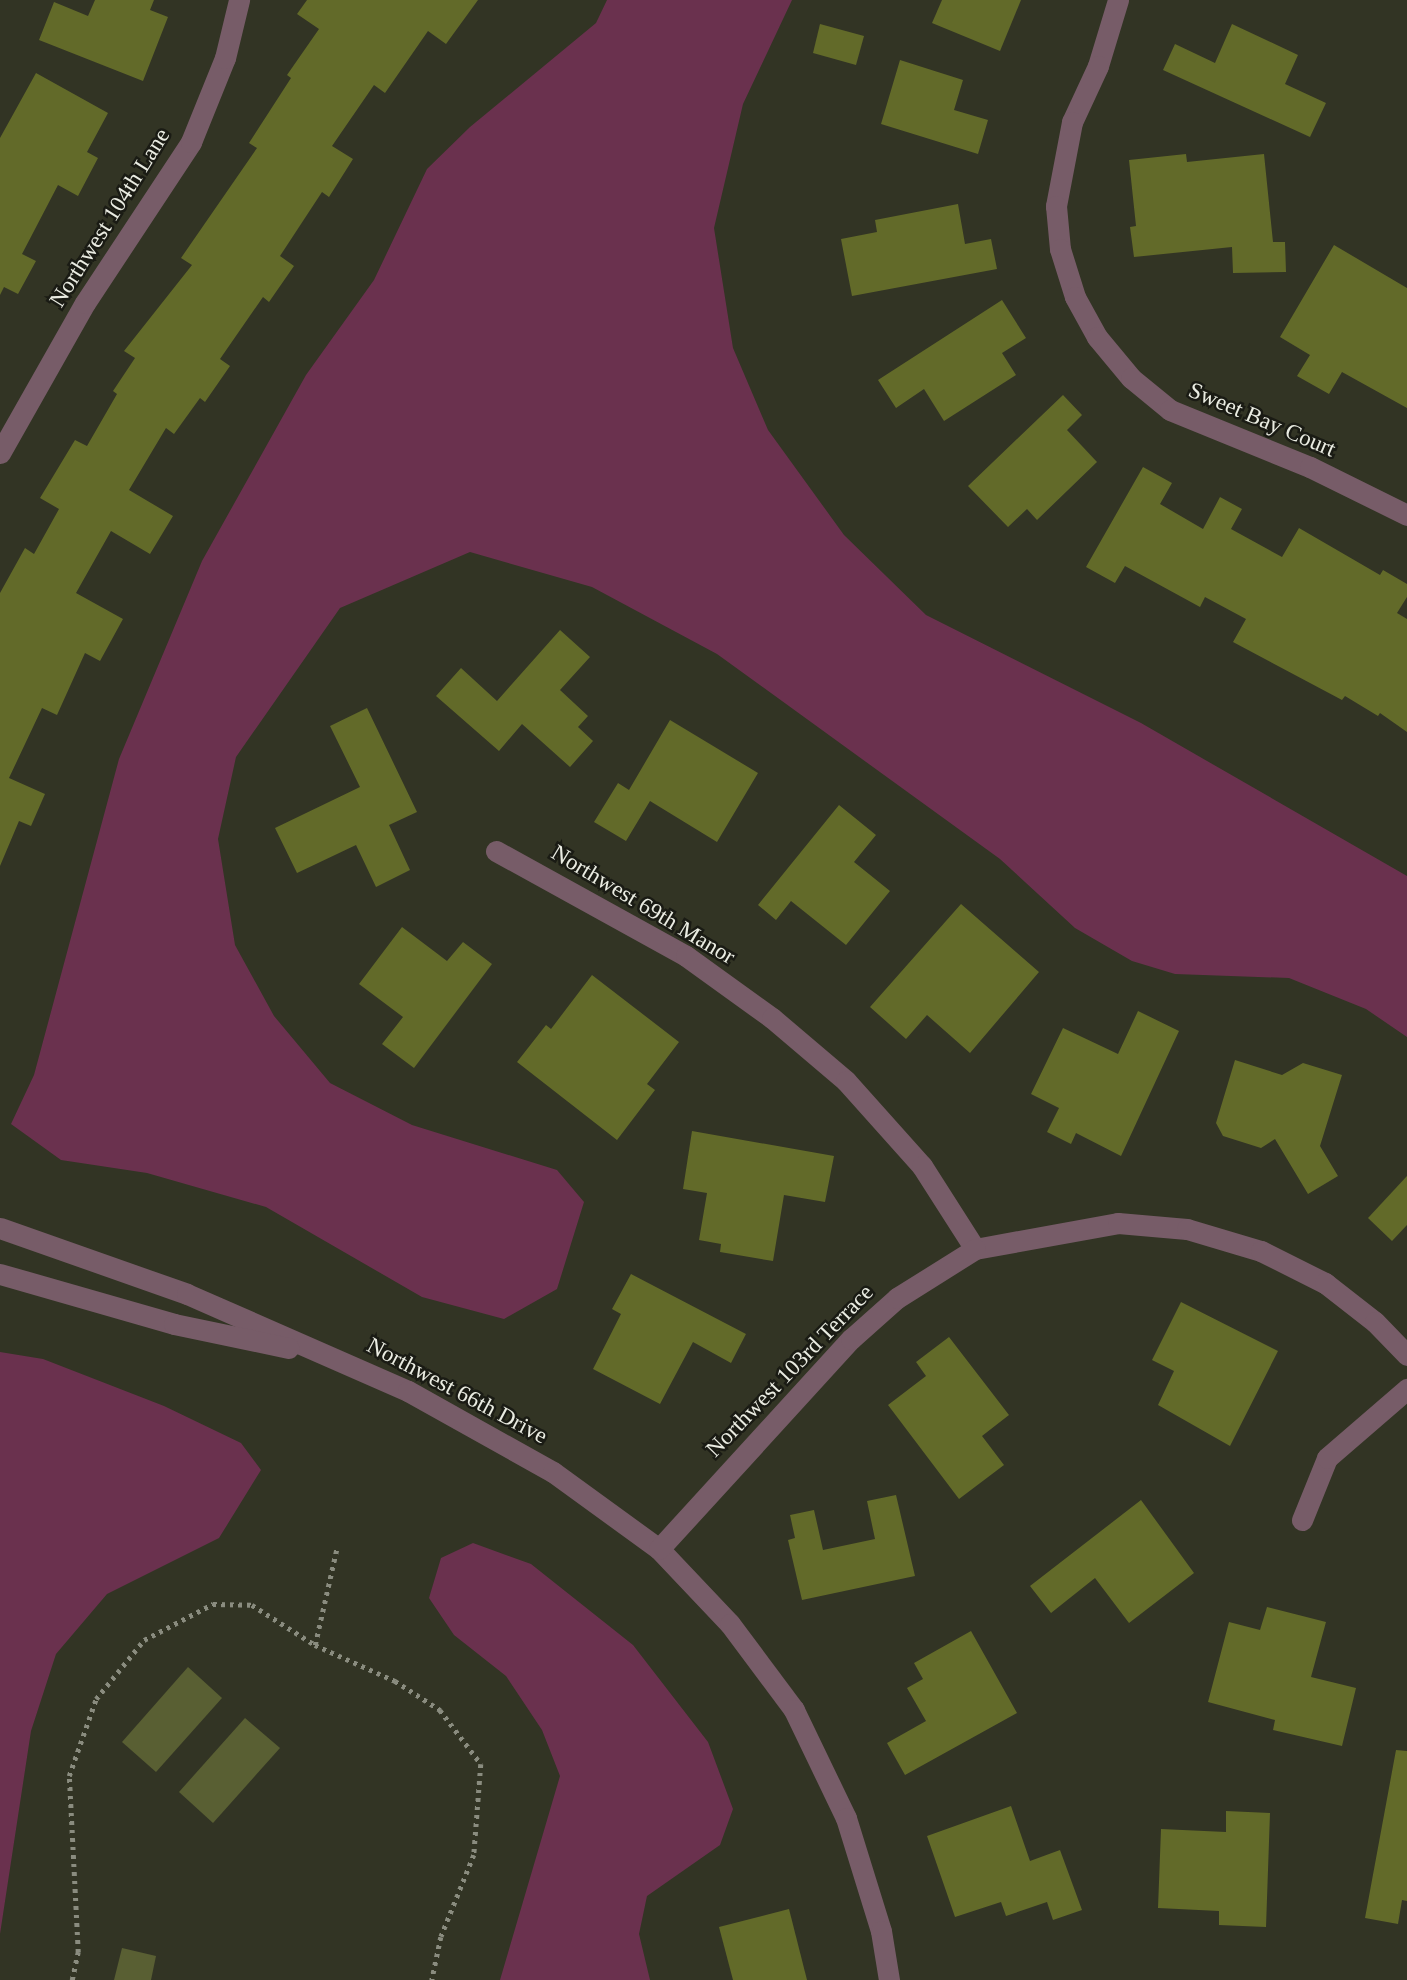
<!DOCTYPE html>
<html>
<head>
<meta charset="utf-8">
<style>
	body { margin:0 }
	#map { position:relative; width:1407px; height:1980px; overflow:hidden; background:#323424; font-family:Georgia,serif }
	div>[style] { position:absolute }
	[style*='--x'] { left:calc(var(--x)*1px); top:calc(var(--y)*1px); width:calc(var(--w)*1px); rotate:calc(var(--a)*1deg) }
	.green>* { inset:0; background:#595f33 }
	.water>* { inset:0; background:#6a314e }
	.building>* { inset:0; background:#626a29 }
	.path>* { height:4.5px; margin-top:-2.25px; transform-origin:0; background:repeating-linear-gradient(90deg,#8a8c7f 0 3.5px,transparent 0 8.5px) }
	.minor>* { height:21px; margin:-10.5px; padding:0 10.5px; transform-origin:10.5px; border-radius:10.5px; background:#775c68 }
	span { translate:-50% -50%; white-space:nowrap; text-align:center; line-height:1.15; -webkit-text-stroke:5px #1a1b14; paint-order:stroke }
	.street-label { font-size:23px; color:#eaece2 }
</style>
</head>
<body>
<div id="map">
	<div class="green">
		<div style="clip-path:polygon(188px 1667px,222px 1698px,156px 1772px,122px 1742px)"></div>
		<div style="clip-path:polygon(245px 1718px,280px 1748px,213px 1823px,179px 1792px)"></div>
		<div style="clip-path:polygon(122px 1948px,156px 1956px,151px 1980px,114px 1980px)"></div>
	</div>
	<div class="water">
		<div style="clip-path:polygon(607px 0,792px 0,743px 104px,714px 228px,733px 348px,768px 430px,844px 535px,926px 615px,1141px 723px,1407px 876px,1407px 1037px,1366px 1009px,1289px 978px,1175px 974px,1132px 961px,1075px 928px,1000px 859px,717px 654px,592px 587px,470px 552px,340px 608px,236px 757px,218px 839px,235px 945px,274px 1016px,330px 1083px,412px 1125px,557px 1170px,584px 1202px,557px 1289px,504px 1319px,422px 1297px,266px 1207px,147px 1173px,61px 1160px,11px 1124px,34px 1075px,119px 759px,202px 561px,306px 375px,374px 280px,427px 169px,470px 127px,596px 23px)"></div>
		<div style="clip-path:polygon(0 1352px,43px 1359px,164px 1406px,241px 1443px,261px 1470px,219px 1538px,107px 1594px,56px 1654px,31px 1731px,0 1934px)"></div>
		<div style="clip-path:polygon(473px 1543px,531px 1564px,633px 1645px,708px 1742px,733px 1809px,720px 1845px,647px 1896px,639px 1934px,650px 1980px,500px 1980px,560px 1776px,542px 1730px,506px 1676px,454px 1635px,429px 1598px,441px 1558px)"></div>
	</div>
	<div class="building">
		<div style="clip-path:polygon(95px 0,154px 0,150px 10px,168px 17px,143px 81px,39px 40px,54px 2px,88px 16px)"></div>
		<div style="clip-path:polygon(307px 0,478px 0,446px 44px,428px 31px,385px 93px,374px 85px,332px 146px,353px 159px,329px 197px,322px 192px,280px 256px,294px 266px,269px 302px,263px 297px,220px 359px,230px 366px,205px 402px,200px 398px,174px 434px,166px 428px,129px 490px,173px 516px,150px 554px,111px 531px,76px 593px,123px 619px,100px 661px,85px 653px,57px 715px,42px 708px,9px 778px,45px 794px,31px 826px,19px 821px,0 866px,0 593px,25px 548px,34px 554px,59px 509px,40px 498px,75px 440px,87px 446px,117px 394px,113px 391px,135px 358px,124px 351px,192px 265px,181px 258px,257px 148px,249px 143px,291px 78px,287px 75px,319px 29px,297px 14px)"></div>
		<div style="clip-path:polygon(942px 0,1021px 0,1000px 51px,932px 23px)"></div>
		<div style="clip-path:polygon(820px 24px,864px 36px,856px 65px,813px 53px)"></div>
		<div style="clip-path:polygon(1232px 24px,1298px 55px,1285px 84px,1326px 103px,1310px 137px,1163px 70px,1175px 44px,1215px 63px)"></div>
		<div style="clip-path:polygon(900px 60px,963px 80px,954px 110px,988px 120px,978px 154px,881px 124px)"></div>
		<div style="clip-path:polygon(36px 73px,108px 113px,87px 152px,98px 158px,78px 196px,58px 185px,22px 254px,36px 261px,18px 294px,4px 287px,0 295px,0 138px)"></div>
		<div style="clip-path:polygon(1186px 154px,1187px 162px,1264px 154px,1273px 242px,1285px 242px,1286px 272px,1233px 273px,1232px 247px,1134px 257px,1130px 227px,1136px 226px,1129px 160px)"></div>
		<div style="clip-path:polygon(958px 204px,965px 244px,991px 239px,997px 269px,852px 296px,841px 239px,877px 232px,875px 220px)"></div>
		<div style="clip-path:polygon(1334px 245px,1407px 288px,1407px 408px,1342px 372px,1329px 394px,1297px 376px,1310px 355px,1280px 337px)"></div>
		<div style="clip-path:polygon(1002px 300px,1026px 338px,1002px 353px,1016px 375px,944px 421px,924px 389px,896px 408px,878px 380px)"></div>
		<div style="clip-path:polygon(1063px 395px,1082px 415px,1067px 430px,1097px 462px,1037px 520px,1027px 509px,1008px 527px,968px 486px)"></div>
		<div style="clip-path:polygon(1143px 467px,1172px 483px,1160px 504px,1203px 529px,1220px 497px,1242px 509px,1231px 529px,1282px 557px,1299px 528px,1380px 575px,1383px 570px,1407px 584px,1407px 597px,1397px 613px,1407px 619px,1407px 732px,1380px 713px,1378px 716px,1345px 696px,1342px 700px,1233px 642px,1246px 619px,1205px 597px,1200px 607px,1125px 566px,1115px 583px,1086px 567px)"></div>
		<div style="clip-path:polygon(560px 630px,590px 657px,560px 690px,588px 716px,578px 727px,593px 741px,570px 767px,522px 724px,499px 751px,436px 696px,461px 668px,497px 701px)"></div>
		<div style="clip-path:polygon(367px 708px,417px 812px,389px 825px,410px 870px,376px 887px,356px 845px,297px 873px,275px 828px,360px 787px,330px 726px)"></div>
		<div style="clip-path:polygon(670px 720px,758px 773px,717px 842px,650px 801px,626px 841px,594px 822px,618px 783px,629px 790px)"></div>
		<div style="clip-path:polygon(839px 805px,876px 835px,854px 862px,890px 891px,846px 945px,791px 901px,776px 920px,758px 905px)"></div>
		<div style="clip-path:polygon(961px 904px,1039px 972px,970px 1053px,927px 1015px,906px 1039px,870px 1007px)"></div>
		<div style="clip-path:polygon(402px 927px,447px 961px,463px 942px,492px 964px,414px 1068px,382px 1044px,403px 1017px,359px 984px)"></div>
		<div style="clip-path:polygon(592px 975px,679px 1042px,647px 1084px,655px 1090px,617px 1140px,517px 1062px,546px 1025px,551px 1029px)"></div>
		<div style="clip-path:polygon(1138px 1011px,1179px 1031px,1121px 1156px,1076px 1133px,1071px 1144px,1047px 1132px,1059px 1108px,1031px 1094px,1063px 1028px,1118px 1054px)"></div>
		<div style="clip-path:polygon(1235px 1060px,1282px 1075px,1303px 1063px,1342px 1075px,1320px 1146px,1338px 1176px,1308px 1194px,1275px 1139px,1261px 1148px,1223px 1136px,1216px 1123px)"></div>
		<div style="clip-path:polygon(692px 1131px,834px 1156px,825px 1202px,784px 1195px,773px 1261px,720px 1252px,721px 1244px,699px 1240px,707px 1193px,683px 1189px)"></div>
		<div style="clip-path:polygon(1407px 1176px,1407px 1225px,1392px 1241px,1368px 1218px)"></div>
		<div style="clip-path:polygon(631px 1274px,746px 1334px,731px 1363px,693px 1342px,660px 1404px,593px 1369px,621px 1314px,612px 1309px)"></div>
		<div style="clip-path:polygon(1181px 1302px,1278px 1351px,1230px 1446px,1158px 1405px,1174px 1371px,1152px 1360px)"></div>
		<div style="clip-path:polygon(949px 1337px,1009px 1415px,982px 1436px,1004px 1465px,959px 1499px,888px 1405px,926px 1376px,916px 1362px)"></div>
		<div style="clip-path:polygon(896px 1495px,915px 1576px,802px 1600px,788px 1540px,795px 1538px,790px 1515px,814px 1510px,823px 1550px,875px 1539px,867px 1501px)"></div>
		<div style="clip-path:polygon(1141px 1500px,1194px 1573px,1129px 1623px,1095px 1578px,1051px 1613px,1030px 1586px)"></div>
		<div style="clip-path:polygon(1267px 1607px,1326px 1622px,1311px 1677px,1356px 1688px,1342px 1746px,1273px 1730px,1275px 1720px,1208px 1702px,1229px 1622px,1260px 1630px)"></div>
		<div style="clip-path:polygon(971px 1631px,1017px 1713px,905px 1775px,887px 1743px,926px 1721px,907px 1688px,923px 1679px,914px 1663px)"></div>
		<div style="clip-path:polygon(1396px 1750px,1407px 1751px,1407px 1901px,1402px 1900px,1398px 1924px,1365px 1918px)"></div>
		<div style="clip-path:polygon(1011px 1806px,1030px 1861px,1060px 1850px,1082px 1910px,1053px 1920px,1047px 1902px,1006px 1916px,1001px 1902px,955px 1917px,927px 1836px)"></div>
		<div style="clip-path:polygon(1226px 1811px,1270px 1813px,1266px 1927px,1219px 1925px,1219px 1911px,1158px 1908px,1161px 1829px,1226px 1832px)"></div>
		<div style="clip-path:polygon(789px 1909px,807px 1980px,733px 1980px,719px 1927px)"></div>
	</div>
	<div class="path">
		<div style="--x:315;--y:1645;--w:100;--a:-77.3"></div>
		<div style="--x:72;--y:1980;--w:29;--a:-78"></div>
		<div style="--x:78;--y:1952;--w:176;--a:-92.9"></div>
		<div style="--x:69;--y:1776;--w:82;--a:-70.7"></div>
		<div style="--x:96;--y:1699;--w:76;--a:-50.9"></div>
		<div style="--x:144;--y:1640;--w:78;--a:-27.6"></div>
		<div style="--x:213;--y:1604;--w:39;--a:1"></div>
		<div style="--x:252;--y:1605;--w:75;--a:32.4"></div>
		<div style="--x:315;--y:1645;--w:88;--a:24.2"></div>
		<div style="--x:395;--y:1681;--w:54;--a:32.8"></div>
		<div style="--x:440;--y:1710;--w:68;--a:52.8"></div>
		<div style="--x:481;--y:1764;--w:91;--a:94.4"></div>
		<div style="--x:474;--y:1855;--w:88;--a:111.9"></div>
		<div style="--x:441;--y:1937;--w:44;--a:101.8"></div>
	</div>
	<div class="minor">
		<div style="--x:1118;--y:0;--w:69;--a:106.9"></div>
		<div style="--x:1098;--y:66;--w:62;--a:114.9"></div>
		<div style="--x:1072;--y:122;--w:86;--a:100.8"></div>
		<div style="--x:1056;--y:206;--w:43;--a:84.7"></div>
		<div style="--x:1060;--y:249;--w:50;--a:72.6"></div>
		<div style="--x:1075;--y:297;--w:46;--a:61.2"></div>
		<div style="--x:1097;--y:337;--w:53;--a:50.3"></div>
		<div style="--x:1131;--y:378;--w:50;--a:39.4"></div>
		<div style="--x:1170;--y:410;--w:151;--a:22.2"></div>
		<div style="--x:1310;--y:467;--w:108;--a:26.3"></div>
		<div style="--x:0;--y:453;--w:172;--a:-60.5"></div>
		<div style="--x:85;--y:303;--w:193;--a:-56.6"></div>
		<div style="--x:191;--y:142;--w:91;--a:-68"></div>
		<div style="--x:225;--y:58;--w:60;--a:-76.4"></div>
		<div style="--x:496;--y:851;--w:217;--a:28.9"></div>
		<div style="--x:686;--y:956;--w:106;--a:35.8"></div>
		<div style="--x:772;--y:1018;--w:97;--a:40.4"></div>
		<div style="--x:846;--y:1081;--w:114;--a:48.2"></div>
		<div style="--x:922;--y:1166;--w:98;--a:57.4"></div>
		<div style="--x:975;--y:1249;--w:145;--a:-10.3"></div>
		<div style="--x:1118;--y:1223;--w:69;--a:5"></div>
		<div style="--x:1187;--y:1229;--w:77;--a:16.6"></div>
		<div style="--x:1261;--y:1251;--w:72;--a:26.6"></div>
		<div style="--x:1325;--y:1283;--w:63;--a:38"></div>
		<div style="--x:1375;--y:1322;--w:46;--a:45.9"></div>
		<div style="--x:0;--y:1228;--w:198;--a:19.4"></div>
		<div style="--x:187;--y:1294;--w:241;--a:23.7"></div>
		<div style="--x:408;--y:1391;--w:166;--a:29.2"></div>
		<div style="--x:553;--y:1472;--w:131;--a:36"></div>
		<div style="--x:659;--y:1549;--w:103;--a:46.6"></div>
		<div style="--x:730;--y:1624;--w:107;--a:53.3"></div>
		<div style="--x:794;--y:1710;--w:120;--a:64.3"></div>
		<div style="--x:846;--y:1818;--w:118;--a:72.8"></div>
		<div style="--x:881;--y:1931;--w:50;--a:80.7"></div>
		<div style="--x:0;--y:1274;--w:181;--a:16"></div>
		<div style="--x:174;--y:1324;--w:117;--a:11.8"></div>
		<div style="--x:1302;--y:1520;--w:67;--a:-68"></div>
		<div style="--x:1327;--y:1458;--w:106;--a:-40.8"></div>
		<div style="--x:659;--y:1549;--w:285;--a:-47.6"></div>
		<div style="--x:851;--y:1339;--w:62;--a:-41.7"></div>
		<div style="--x:897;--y:1298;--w:92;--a:-32.1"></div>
	</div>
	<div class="street-label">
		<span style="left:110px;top:218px;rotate:-58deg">Northwest 104th Lane</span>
		<span style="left:1262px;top:420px;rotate:23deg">Sweet Bay Court</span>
		<span style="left:643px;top:905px;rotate:31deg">Northwest 69th Manor</span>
		<span style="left:790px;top:1371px;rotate:-46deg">Northwest 103rd Terrace</span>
		<span style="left:457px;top:1391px;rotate:28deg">Northwest 66th Drive</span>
	</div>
</div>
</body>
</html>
